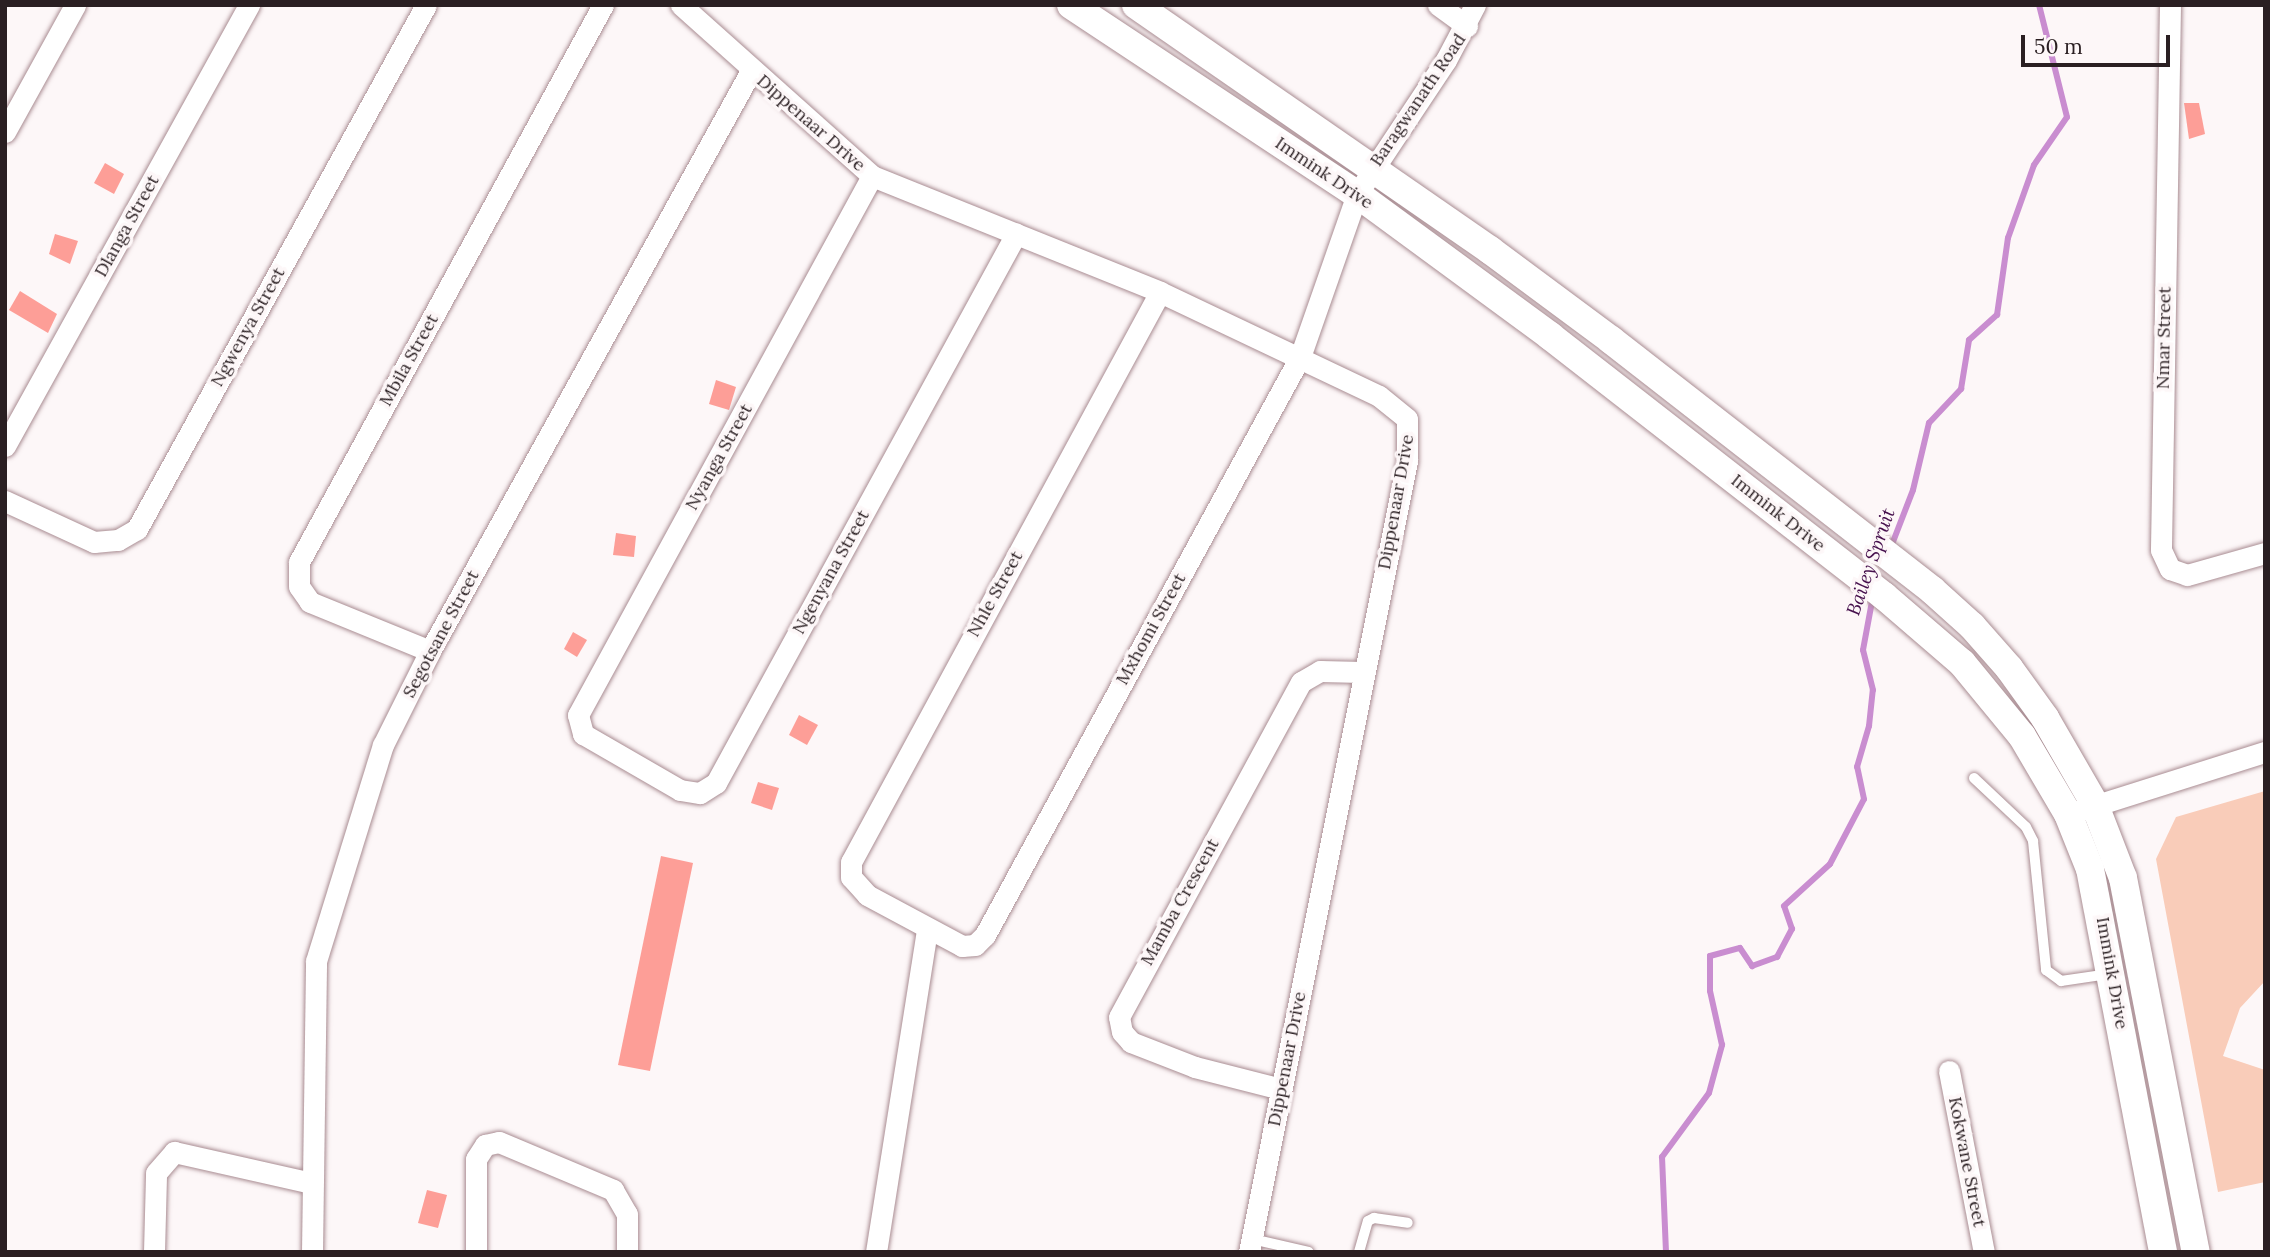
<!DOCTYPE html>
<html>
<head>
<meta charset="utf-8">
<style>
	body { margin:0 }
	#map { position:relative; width:2270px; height:1257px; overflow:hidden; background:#fdf7f8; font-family:Lora,serif }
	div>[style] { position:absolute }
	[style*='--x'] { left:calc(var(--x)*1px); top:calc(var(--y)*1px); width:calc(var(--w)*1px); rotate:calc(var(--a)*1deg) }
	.green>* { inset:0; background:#f9ccb9 }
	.stream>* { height:6px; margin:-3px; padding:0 3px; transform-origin:3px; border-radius:3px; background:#c98dd0 }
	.building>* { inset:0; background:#fd9e97 }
	.roads { filter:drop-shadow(0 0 2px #a98c92) drop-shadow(0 0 2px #a98c92) }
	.lane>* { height:10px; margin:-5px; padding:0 5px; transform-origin:5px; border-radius:5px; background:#fff }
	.street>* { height:21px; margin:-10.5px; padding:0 10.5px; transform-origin:10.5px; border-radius:10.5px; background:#fff }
	.secondary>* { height:28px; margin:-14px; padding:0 14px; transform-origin:14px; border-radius:14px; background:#fff }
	span { translate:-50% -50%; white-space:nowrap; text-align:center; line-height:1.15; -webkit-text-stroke:7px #fdf7f8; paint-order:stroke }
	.street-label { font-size:18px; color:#2a1f22 }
	.water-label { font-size:19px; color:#46104d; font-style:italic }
	.frame { position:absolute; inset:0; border:7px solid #2a1f22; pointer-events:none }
	.scale { position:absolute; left:2021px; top:35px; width:149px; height:32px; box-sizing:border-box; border:4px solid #2a1f22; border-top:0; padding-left:9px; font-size:21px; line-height:24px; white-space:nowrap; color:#2a1f22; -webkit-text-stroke:5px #fdf7f8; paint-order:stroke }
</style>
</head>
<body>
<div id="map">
	<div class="green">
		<div style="clip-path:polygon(2265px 791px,2265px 981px,2240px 1008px,2223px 1056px,2265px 1070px,2265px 1182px,2218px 1192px,2156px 859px,2176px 817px)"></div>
	</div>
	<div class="stream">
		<div style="--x:1891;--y:547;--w:61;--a:-68.9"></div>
		<div style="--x:1913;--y:490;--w:69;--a:-76.6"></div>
		<div style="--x:1929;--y:423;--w:47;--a:-46.7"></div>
		<div style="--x:1961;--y:389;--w:50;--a:-80.7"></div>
		<div style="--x:1969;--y:340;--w:38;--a:-42"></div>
		<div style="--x:1997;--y:315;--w:78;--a:-81.9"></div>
		<div style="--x:2008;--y:238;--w:77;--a:-70.4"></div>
		<div style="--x:2034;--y:165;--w:58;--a:-55.5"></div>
		<div style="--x:2067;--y:117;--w:115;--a:-104"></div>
		<div style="--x:1666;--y:1252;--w:95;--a:-92.4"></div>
		<div style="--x:1662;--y:1157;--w:79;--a:-53.7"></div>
		<div style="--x:1709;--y:1093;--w:50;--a:-74.8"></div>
		<div style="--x:1722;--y:1045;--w:55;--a:-102.5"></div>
		<div style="--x:1710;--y:991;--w:35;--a:-90"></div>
		<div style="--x:1710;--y:956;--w:31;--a:-15"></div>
		<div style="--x:1740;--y:948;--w:22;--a:56"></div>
		<div style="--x:1752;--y:966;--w:27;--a:-20"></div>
		<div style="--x:1777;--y:957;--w:32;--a:-62"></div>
		<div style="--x:1792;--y:929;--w:24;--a:-109"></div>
		<div style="--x:1784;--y:906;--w:62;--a:-42.4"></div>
		<div style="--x:1830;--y:864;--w:73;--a:-62.4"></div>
		<div style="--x:1864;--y:799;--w:33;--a:-102"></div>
		<div style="--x:1857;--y:767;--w:43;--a:-73.7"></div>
		<div style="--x:1869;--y:726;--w:36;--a:-84"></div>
		<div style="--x:1873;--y:690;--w:41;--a:-104"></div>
		<div style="--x:1863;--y:650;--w:55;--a:-79.5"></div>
	</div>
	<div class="building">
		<div style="clip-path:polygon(2184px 103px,2199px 103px,2205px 134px,2189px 139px)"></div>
		<div style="clip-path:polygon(105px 163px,124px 174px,114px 194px,94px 183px)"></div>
		<div style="clip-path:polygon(55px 234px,78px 241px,70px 264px,49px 254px)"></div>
		<div style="clip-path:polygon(20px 291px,57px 314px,48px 333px,9px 310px)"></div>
		<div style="clip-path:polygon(716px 380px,736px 387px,729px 410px,709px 404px)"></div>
		<div style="clip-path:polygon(616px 533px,636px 536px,634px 557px,613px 555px)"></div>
		<div style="clip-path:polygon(573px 632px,587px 640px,577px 657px,564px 649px)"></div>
		<div style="clip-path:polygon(799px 715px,818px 725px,807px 745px,789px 735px)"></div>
		<div style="clip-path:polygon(758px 782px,779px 788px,772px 810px,751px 803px)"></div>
		<div style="clip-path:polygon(661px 856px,693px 863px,650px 1071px,618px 1065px)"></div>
		<div style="clip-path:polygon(427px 1190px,447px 1195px,438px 1228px,418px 1223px)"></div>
	</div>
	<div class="roads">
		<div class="lane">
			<div style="--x:1974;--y:778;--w:71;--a:43.3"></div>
			<div style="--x:2026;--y:827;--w:16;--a:63"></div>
			<div style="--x:2033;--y:841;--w:130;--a:84.2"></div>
			<div style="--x:2046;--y:970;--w:19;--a:36"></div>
			<div style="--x:2061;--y:981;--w:49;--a:-8.3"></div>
			<div style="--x:1252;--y:1239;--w:58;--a:12.8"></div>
			<div style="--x:1359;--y:1252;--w:32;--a:-74"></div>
			<div style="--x:1368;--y:1221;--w:7;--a:-27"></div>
			<div style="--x:1374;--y:1218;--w:34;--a:8"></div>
		</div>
		<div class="street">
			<div style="--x:681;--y:5;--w:256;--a:41.8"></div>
			<div style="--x:872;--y:176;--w:310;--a:21.9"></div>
			<div style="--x:1160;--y:292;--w:242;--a:25.4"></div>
			<div style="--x:1379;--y:396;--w:36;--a:39"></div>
			<div style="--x:1407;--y:419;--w:42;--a:90"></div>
			<div style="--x:1407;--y:461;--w:807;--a:101.3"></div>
			<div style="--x:1438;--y:5;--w:36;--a:36"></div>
			<div style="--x:2170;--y:5;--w:545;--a:90.95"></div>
			<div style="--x:2161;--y:550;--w:21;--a:65"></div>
			<div style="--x:2170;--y:569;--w:18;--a:19"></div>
			<div style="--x:2187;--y:575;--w:81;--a:-15.8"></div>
			<div style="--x:5;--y:132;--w:145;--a:-61.1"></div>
			<div style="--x:872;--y:176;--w:614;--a:118.61"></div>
			<div style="--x:578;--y:715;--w:20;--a:75"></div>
			<div style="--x:583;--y:734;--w:112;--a:30"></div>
			<div style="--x:680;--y:790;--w:20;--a:9"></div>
			<div style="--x:700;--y:793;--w:19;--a:-32"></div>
			<div style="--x:716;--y:783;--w:626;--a:-61.35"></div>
			<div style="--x:1160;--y:292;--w:648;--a:118.46"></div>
			<div style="--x:851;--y:862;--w:15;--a:90"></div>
			<div style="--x:851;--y:877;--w:24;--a:48"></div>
			<div style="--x:867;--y:895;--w:108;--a:28.2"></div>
			<div style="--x:962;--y:946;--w:13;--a:-4"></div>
			<div style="--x:975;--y:945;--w:14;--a:-45"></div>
			<div style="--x:985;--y:935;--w:658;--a:-61.41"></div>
			<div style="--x:1300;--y:357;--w:173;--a:-70.7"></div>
			<div style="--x:1357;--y:194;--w:161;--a:-56.4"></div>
			<div style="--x:1446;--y:60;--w:62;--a:-62.2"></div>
			<div style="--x:5;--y:446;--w:504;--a:-61.04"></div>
			<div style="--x:5;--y:501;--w:98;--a:24.7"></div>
			<div style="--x:94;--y:542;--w:24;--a:-5"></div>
			<div style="--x:118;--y:540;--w:22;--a:-30"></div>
			<div style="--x:137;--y:529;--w:598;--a:-61.12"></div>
			<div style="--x:430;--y:651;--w:130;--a:-157.8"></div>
			<div style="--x:310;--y:602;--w:19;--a:-125"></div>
			<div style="--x:299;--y:586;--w:24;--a:-90"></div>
			<div style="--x:299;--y:562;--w:635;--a:-61.38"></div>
			<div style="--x:2068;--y:814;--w:207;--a:-17.5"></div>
			<div style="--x:1949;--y:1071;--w:184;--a:79.1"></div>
			<div style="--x:1281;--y:1089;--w:89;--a:-165.7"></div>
			<div style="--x:1195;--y:1067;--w:69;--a:-158.7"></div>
			<div style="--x:1131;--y:1042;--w:13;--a:-132"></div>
			<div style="--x:1122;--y:1032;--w:15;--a:-101"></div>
			<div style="--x:1119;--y:1017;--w:381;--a:-61.5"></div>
			<div style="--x:1301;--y:682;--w:22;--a:-30"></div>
			<div style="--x:1320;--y:671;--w:43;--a:1.3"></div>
			<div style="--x:154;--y:1252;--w:79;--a:-88.5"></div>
			<div style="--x:156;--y:1173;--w:28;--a:-49"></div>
			<div style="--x:174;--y:1152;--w:141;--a:12.7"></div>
			<div style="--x:312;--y:1252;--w:291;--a:-89.2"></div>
			<div style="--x:316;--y:961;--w:226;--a:-72.8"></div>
			<div style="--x:383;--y:745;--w:105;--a:-63.4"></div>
			<div style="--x:430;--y:651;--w:663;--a:-61.04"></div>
			<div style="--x:476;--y:1252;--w:93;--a:-90"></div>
			<div style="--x:476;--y:1159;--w:17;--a:-57"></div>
			<div style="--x:485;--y:1145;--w:14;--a:-12"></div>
			<div style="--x:499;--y:1142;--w:124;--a:22.8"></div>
			<div style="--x:613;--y:1190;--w:28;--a:60"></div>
			<div style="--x:627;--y:1214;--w:38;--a:90"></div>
			<div style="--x:876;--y:1252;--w:326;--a:-81"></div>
		</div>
		<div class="secondary">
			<div style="--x:1071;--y:5;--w:343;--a:33.5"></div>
			<div style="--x:1357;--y:194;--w:240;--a:36.3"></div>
			<div style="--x:1550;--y:336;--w:423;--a:37.9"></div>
			<div style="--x:1884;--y:596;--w:103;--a:40.7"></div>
			<div style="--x:1962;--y:663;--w:94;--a:50.6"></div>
			<div style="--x:2022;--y:736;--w:91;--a:59.5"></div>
			<div style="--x:2068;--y:814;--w:59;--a:68.2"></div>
			<div style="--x:2090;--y:869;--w:390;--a:79.2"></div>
			<div style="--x:1136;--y:5;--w:431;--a:34.7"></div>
			<div style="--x:1490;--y:250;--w:151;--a:36.6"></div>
			<div style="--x:1611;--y:340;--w:407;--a:37.9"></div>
			<div style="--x:1932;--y:590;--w:54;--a:42"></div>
			<div style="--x:1972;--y:626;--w:56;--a:48.6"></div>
			<div style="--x:2009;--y:668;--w:62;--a:54.2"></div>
			<div style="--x:2045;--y:718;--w:98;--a:60"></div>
			<div style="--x:2094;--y:803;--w:80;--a:68.9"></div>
			<div style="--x:2123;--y:878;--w:381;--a:79"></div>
		</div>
	</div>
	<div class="street-label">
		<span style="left:1418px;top:100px;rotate:-56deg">Baragwanath Road</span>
		<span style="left:811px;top:123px;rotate:41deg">Dippenaar Drive</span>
		<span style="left:1324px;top:173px;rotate:34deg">Immink Drive</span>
		<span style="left:127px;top:226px;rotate:-61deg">Dlanga Street</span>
		<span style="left:248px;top:327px;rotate:-61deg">Ngwenya Street</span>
		<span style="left:2164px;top:338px;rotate:-89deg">Nmar Street</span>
		<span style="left:409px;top:360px;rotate:-61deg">Mbila Street</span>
		<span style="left:719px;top:457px;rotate:-61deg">Nyanga Street</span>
		<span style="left:1396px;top:502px;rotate:-80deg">Dippenaar Drive</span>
		<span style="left:1778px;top:513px;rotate:38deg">Immink Drive</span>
		<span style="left:831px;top:572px;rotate:-61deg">Ngenyana Street</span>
		<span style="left:995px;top:594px;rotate:-61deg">Nhle Street</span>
		<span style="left:1151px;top:629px;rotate:-61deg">Mxhomi Street</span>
		<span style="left:441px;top:634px;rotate:-62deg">Segotsane Street</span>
		<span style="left:1180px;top:902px;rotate:-61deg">Mamba Crescent</span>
		<span style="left:2112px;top:973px;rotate:80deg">Immink Drive</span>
		<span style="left:1287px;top:1059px;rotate:-79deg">Dippenaar Drive</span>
		<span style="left:1967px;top:1162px;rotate:79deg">Kokwane Street</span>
	</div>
	<div class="water-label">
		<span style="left:1871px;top:562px;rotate:-71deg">Bailey Spruit</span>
	</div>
	<div class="frame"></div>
	<div class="scale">50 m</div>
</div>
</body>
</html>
